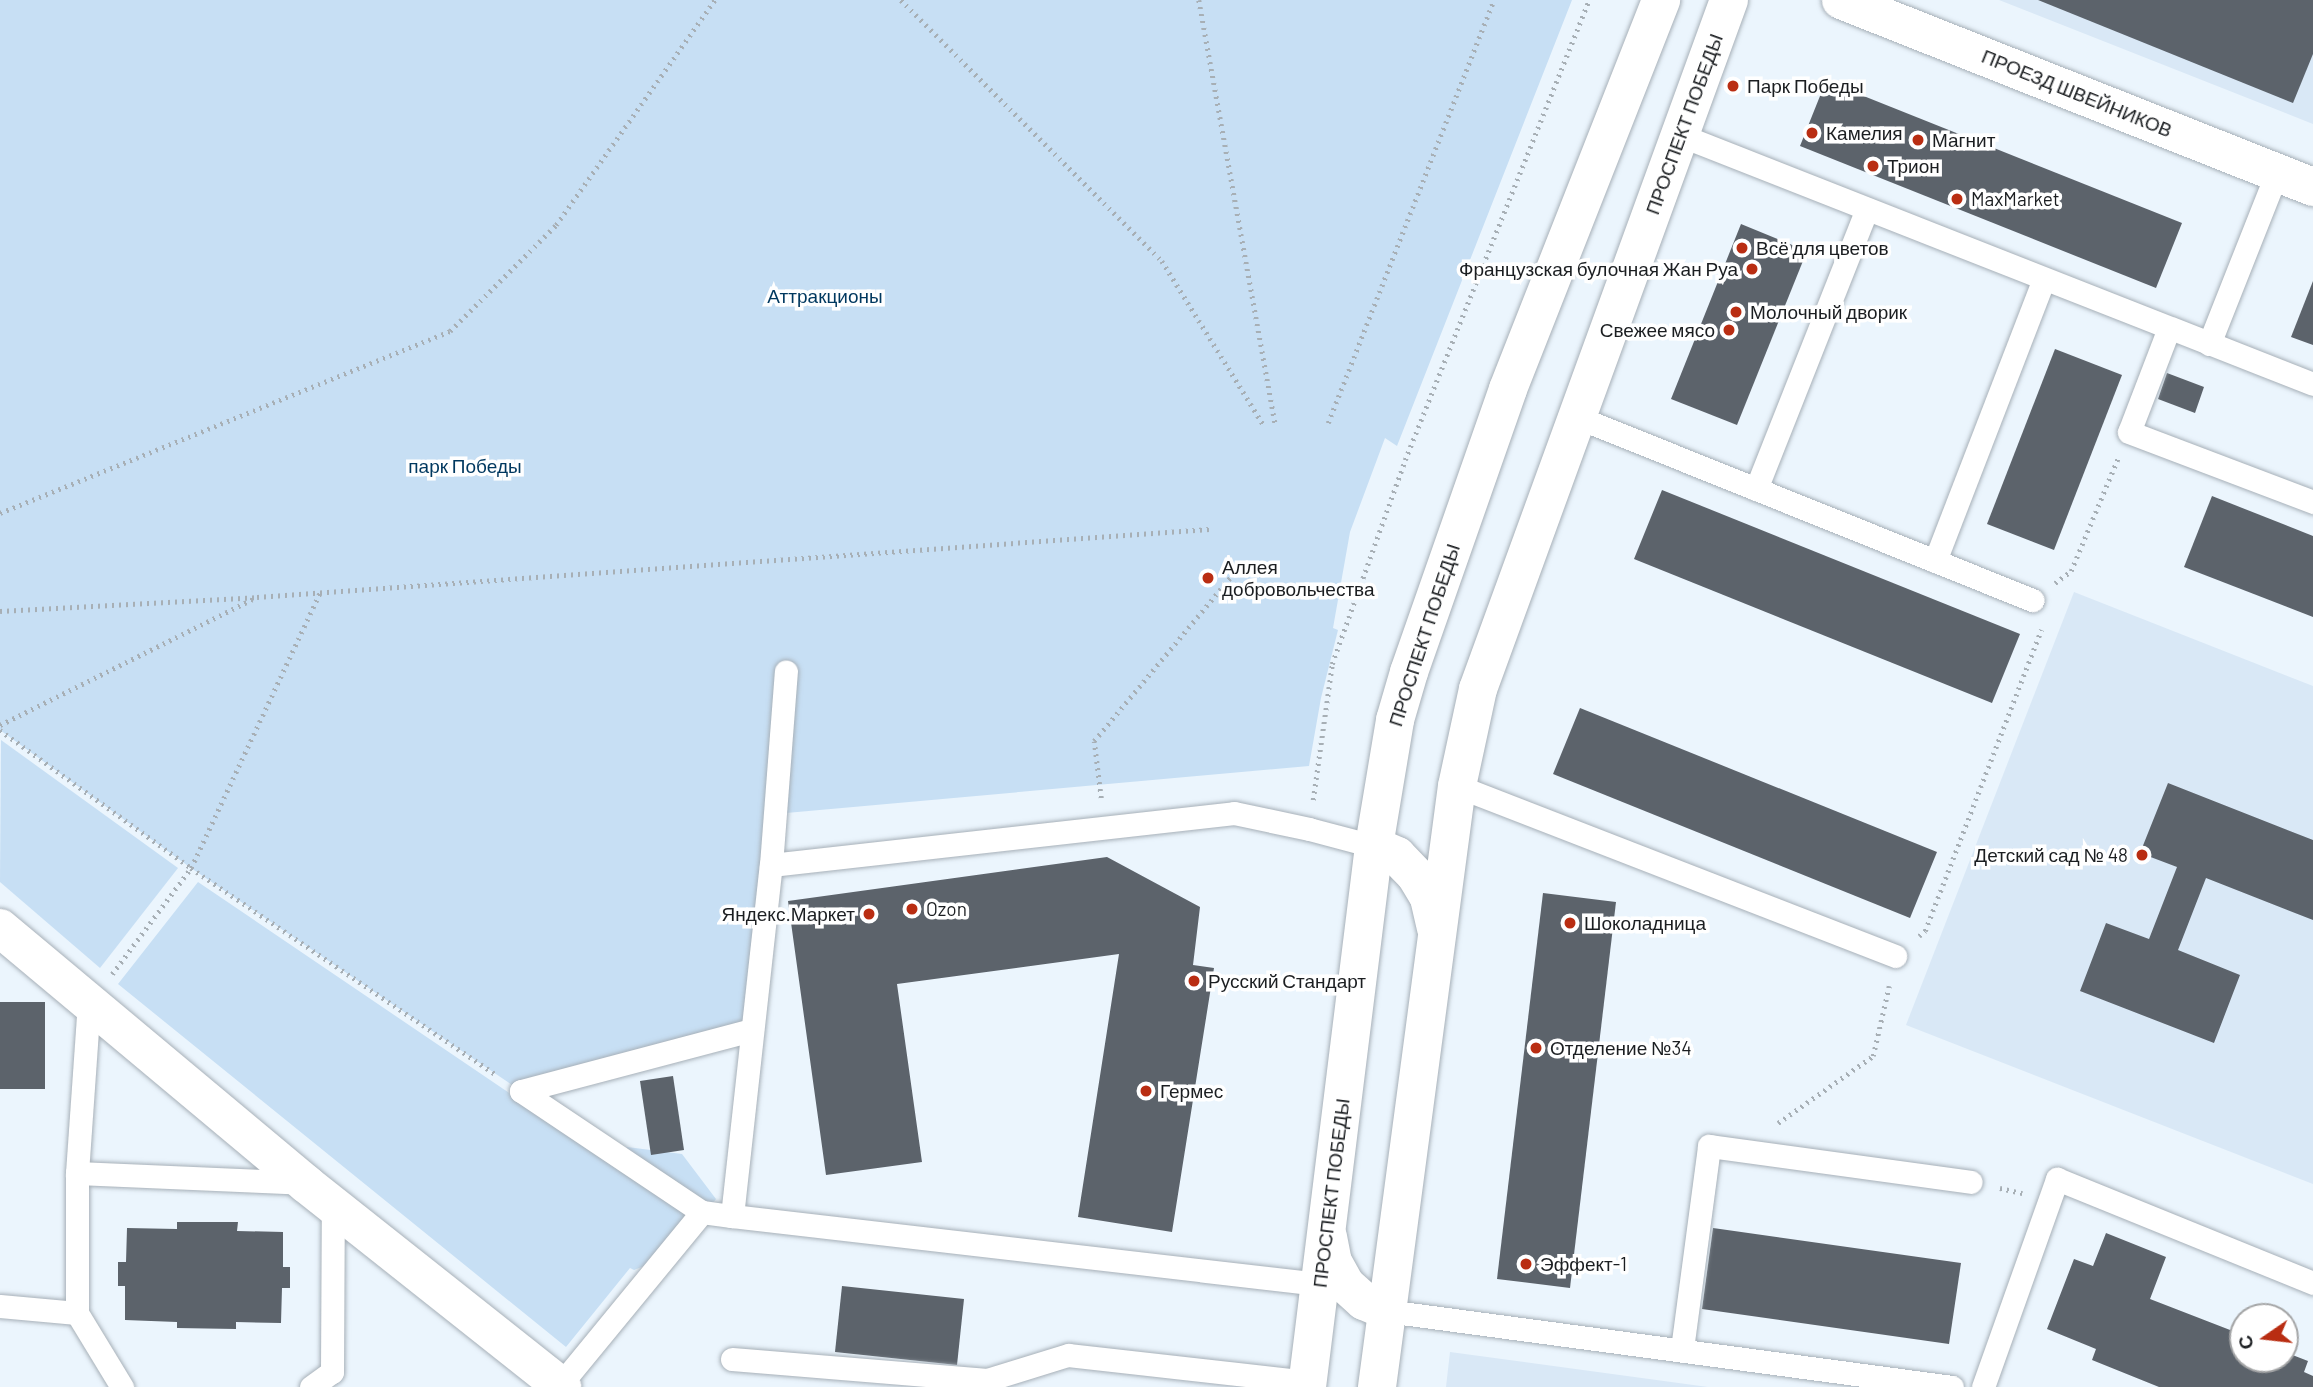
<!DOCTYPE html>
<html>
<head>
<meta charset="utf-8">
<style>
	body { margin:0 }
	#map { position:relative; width:2313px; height:1387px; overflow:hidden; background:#ebf5fd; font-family:Barlow,sans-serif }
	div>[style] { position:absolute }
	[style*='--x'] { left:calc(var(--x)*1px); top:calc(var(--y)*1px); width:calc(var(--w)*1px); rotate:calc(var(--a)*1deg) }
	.built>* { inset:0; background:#d9e8f6 }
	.green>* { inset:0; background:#c7dff4 }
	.building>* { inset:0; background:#5c636b }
	.path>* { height:4.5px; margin-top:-2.25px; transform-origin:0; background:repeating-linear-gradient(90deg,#a7afb5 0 2px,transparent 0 7px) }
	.roads { filter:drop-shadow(0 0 2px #a7b0b8) drop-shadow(0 0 2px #a7b0b8) }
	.service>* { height:23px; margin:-11.5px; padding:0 11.5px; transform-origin:11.5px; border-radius:11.5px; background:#fff }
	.minor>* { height:38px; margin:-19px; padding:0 19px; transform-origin:19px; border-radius:19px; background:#fff }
	.secondary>* { height:38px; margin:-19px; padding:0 19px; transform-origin:19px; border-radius:19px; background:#fff }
	.dots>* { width:19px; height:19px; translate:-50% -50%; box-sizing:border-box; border:4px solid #fff; border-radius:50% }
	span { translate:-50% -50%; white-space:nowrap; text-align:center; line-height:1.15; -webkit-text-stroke:7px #fff; paint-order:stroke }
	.poi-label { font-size:19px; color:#1b1e21 }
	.left { translate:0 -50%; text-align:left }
	.right { translate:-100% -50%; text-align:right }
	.street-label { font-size:19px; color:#1b1e21 }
	.park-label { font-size:19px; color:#00385f }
	.north { position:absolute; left:2229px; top:1303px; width:70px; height:70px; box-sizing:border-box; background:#fff; border:2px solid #a4a5a6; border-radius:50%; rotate:256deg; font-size:19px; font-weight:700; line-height:28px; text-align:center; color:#1b1e21 }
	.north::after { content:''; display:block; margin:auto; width:24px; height:32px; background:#b92d12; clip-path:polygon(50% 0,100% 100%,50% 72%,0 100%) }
</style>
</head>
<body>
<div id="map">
	<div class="built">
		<div style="clip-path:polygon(1999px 0,2313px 0,2313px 124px,2065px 26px)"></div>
		<div style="clip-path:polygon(2074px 592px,2313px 686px,2313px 1184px,1906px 1025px)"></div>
		<div style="clip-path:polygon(1450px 1352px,1708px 1387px,1446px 1387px)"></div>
	</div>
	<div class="green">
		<div style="clip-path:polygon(0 0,1572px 0,1397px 446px,1385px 438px,1350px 532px,1333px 628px,1338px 630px,1321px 698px,1309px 766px,775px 814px,752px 1030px,521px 1091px,191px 868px,0 730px)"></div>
		<div style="clip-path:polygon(1px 740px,178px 868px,100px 968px,0 882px)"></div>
		<div style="clip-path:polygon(198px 882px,611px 1162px,627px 1147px,682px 1154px,716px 1199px,672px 1255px,634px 1270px,630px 1268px,566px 1347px,118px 984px)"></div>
	</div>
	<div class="building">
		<div style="clip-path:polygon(2038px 0,2313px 0,2313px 54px,2293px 103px)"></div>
		<div style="clip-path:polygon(1826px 81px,2182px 223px,2156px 288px,1800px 146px)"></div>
		<div style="clip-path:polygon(1741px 224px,1807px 251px,1737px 425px,1671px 399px)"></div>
		<div style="clip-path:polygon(2313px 281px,2313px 345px,2291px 337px)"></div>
		<div style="clip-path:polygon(2055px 349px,2122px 375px,2054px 550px,1987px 524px)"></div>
		<div style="clip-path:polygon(2167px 373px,2204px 387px,2195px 413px,2158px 399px)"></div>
		<div style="clip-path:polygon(1662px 490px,2020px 634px,1992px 703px,1634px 559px)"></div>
		<div style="clip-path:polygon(2212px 496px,2313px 536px,2313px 617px,2184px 567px)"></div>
		<div style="clip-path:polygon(1580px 708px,1937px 852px,1910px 918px,1553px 774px)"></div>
		<div style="clip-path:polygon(2168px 783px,2313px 840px,2313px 920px,2206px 878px,2178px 950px,2240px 975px,2214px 1043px,2080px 991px,2106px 923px,2149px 939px,2177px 867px,2140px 853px)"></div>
		<div style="clip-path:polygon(1107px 857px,1200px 907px,1193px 965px,1214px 968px,1172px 1232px,1078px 1217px,1119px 954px,897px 984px,922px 1162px,826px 1175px,788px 901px)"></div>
		<div style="clip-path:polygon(1543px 893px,1616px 902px,1570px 1288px,1497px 1279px)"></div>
		<div style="clip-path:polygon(0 1002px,45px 1002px,45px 1089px,0 1089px)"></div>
		<div style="clip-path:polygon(673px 1076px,684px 1150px,651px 1155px,640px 1081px)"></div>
		<div style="clip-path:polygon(177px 1222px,238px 1222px,237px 1231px,283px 1232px,283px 1267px,290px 1267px,290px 1288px,282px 1288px,281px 1323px,236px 1322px,236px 1329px,177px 1328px,177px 1322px,125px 1320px,125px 1286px,118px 1286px,118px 1262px,126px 1262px,127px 1228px,177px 1229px)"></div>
		<div style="clip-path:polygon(1713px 1228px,1961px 1263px,1949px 1344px,1702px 1309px)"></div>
		<div style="clip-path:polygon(2106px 1233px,2166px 1257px,2150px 1299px,2243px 1335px,2243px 1359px,2285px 1359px,2285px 1352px,2308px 1361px,2304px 1372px,2313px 1376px,2313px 1387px,2159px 1387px,2092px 1360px,2096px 1349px,2047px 1329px,2074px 1259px,2093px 1266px)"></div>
		<div style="clip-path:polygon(842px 1286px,964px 1299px,957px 1365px,835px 1352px)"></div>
	</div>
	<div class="path">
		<div style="--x:901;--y:0;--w:369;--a:45"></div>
		<div style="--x:1162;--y:261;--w:195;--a:58.2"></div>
		<div style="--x:1199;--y:0;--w:431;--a:79.8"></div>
		<div style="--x:1328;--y:423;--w:454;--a:-68.6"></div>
		<div style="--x:0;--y:513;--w:485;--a:-22"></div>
		<div style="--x:450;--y:331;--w:150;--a:-45"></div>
		<div style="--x:556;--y:225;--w:276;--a:-54.8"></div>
		<div style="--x:2055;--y:583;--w:20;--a:-37"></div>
		<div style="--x:2071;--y:571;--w:122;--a:-67.4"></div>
		<div style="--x:0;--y:611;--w:257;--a:-3.1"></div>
		<div style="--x:257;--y:597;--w:955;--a:-4.08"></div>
		<div style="--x:0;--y:725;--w:283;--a:-26.5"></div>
		<div style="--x:0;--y:730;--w:236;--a:35.8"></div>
		<div style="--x:191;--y:868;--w:369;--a:34.1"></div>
		<div style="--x:1101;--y:798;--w:57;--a:-97"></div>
		<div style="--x:1094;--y:741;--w:219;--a:-50.2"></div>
		<div style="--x:1313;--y:800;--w:137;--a:-82"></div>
		<div style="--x:1332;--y:664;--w:217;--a:-70.3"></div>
		<div style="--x:1405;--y:460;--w:495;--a:-68.2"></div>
		<div style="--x:1919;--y:936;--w:8;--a:-40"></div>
		<div style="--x:1925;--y:931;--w:323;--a:-68.9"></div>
		<div style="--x:112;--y:974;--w:132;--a:-53.3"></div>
		<div style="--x:191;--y:868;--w:304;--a:-64.9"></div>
		<div style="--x:1778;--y:1123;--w:116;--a:-35.2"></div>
		<div style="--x:1873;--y:1056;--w:72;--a:-77.1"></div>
		<div style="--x:2000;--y:1188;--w:23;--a:13"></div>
	</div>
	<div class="roads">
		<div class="service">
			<div style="--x:1680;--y:135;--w:680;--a:21.47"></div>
			<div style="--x:2169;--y:328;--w:111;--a:111"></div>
			<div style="--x:2129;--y:432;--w:197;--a:20.8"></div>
			<div style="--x:2209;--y:344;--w:185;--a:-68.4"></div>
			<div style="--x:1577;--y:417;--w:491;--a:21.9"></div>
			<div style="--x:1756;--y:489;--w:301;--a:-68.4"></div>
			<div style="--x:1935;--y:561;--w:302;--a:-68.9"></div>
			<div style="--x:1457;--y:786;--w:470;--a:21.2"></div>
			<div style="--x:771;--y:865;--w:194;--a:-85.6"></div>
			<div style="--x:521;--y:1091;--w:239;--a:-14.8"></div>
			<div style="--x:521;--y:1091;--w:218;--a:33.8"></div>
			<div style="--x:77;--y:1173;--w:226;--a:2.5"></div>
			<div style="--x:732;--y:1216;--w:591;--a:6.61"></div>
			<div style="--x:0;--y:1306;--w:77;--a:5.2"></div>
			<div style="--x:77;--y:1313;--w:140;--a:-90"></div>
			<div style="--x:77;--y:1173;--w:170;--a:-86"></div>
			<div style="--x:1387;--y:1311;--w:570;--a:7.66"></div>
			<div style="--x:77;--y:1313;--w:87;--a:58.7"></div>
			<div style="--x:1682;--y:1349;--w:205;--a:-82.4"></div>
			<div style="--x:1709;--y:1146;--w:264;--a:7.8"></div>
			<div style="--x:732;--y:1359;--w:256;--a:4.7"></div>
			<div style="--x:987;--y:1380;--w:85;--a:-17.2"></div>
			<div style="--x:1068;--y:1355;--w:241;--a:6.4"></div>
			<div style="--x:560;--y:1385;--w:224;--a:-50.6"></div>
			<div style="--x:702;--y:1212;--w:30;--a:8"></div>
			<div style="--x:732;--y:1216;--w:353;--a:-83.7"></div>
			<div style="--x:771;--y:865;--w:466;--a:-6.4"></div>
			<div style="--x:1234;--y:813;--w:77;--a:12"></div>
			<div style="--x:1309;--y:829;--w:67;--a:14.7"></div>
			<div style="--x:311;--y:1387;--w:26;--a:-36"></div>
			<div style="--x:332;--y:1372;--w:168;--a:-89.7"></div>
			<div style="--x:1983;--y:1387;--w:221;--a:-70.4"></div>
			<div style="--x:2057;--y:1179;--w:276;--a:22.1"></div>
		</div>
		<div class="minor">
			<div style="--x:1841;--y:0;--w:508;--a:21.61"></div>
			<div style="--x:0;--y:928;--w:399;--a:39.9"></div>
			<div style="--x:306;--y:1184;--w:327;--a:38.4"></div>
		</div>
		<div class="secondary">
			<div style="--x:1374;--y:846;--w:25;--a:23"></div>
			<div style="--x:1397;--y:856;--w:28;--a:46"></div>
			<div style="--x:1416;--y:876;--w:26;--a:59"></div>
			<div style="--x:1429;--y:898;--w:31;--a:77"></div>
			<div style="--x:1328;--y:1237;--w:25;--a:79"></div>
			<div style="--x:1333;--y:1262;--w:26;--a:61"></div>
			<div style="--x:1346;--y:1285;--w:24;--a:42"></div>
			<div style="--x:1364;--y:1301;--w:25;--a:23"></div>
			<div style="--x:1307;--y:1387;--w:545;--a:-82.94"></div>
			<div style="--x:1374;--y:846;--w:128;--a:-80.5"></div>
			<div style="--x:1395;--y:720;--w:50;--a:-73.7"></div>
			<div style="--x:1409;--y:672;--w:300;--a:-70.7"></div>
			<div style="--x:1508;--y:389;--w:418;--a:-68.5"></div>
			<div style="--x:1377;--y:1387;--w:606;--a:-82.42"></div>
			<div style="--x:1457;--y:786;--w:99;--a:-77.8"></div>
			<div style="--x:1478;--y:689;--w:733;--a:-69.98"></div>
		</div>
	</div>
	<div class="dots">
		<div style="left:1733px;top:86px;background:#b92d12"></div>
		<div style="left:1812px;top:133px;background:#b92d12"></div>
		<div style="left:1918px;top:140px;background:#b92d12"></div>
		<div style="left:1873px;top:166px;background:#b92d12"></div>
		<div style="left:1957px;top:199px;background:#b92d12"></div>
		<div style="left:1742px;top:248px;background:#b92d12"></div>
		<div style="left:1752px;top:269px;background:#b92d12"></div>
		<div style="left:1736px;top:312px;background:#b92d12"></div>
		<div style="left:1729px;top:330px;background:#b92d12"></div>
		<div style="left:1208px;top:578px;background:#b92d12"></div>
		<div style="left:2142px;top:855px;background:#b92d12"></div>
		<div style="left:912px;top:909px;background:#b92d12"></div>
		<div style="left:869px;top:914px;background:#b92d12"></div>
		<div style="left:1570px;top:923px;background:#b92d12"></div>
		<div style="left:1194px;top:981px;background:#b92d12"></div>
		<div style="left:1536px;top:1048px;background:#b92d12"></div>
		<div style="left:1146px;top:1091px;background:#b92d12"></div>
		<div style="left:1526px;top:1264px;background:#b92d12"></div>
	</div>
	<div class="poi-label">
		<span class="left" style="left:1747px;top:86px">Парк Победы</span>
		<span class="left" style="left:1826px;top:133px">Камелия</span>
		<span class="left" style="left:1932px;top:140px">Магнит</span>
		<span class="left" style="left:1887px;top:166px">Трион</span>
		<span class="left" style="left:1971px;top:199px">MaxMarket</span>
		<span class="left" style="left:1756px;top:248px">Всё для цветов</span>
		<span class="right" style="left:1738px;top:269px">Французская булочная Жан Руа</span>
		<span class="left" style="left:1750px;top:312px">Молочный дворик</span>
		<span class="right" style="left:1715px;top:330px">Свежее мясо</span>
		<span class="left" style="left:1222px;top:578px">Аллея<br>добровольчества</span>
		<span class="right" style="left:2128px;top:855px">Детский сад № 48</span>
		<span class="left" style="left:926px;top:909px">Ozon</span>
		<span class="right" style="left:855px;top:914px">Яндекс.Маркет</span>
		<span class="left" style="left:1584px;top:923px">Шоколадница</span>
		<span class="left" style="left:1208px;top:981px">Русский Стандарт</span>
		<span class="left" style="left:1550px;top:1048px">Отделение №34</span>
		<span class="left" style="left:1160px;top:1091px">Гермес</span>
		<span class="left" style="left:1540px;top:1264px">Эффект-1</span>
	</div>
	<div class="street-label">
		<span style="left:2077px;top:93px;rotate:22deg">ПРОЕЗД ШВЕЙНИКОВ</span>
		<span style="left:1684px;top:124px;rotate:-70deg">ПРОСПЕКТ ПОБЕДЫ</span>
		<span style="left:1424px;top:635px;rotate:-72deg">ПРОСПЕКТ ПОБЕДЫ</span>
		<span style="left:1331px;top:1193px;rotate:-83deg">ПРОСПЕКТ ПОБЕДЫ</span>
	</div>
	<div class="park-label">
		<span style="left:825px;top:296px">Аттракционы</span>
		<span style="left:465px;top:466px">парк Победы</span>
	</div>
	<div class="north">С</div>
</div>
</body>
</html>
